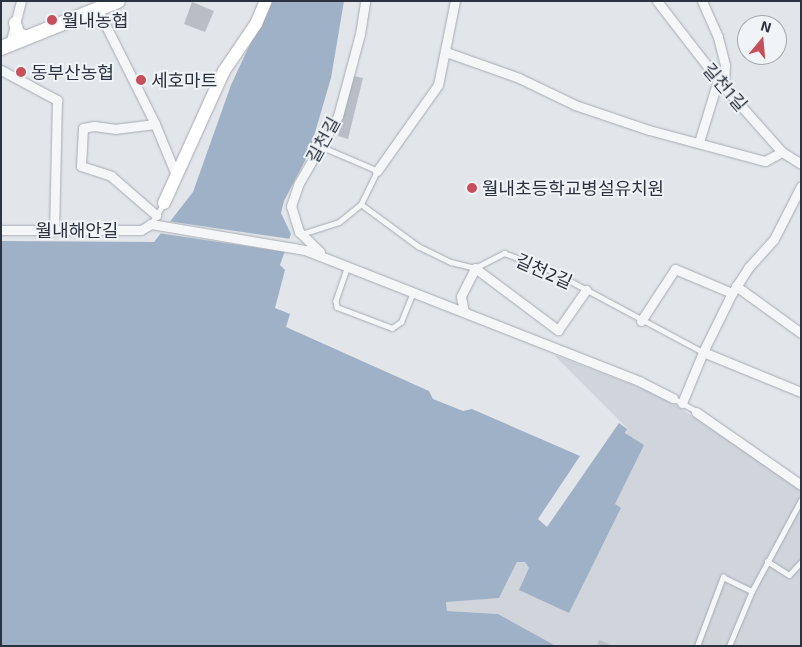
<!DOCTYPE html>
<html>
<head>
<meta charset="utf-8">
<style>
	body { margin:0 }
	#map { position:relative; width:802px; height:647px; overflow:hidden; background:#e2e5e9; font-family:"Exo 2","Noto Sans KR",sans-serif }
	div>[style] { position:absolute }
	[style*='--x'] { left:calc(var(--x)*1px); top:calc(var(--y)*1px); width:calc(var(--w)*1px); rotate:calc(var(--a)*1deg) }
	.built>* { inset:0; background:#d0d4db }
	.water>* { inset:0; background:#9fb1c7 }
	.pier>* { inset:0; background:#e2e5e9 }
	.building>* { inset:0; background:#b9bec6 }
	.roads { filter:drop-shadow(0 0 1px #a7acb3) drop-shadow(0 0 1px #a7acb3) }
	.lane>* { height:4.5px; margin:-2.25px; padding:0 2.25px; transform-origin:2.25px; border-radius:2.25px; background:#f4f6f8 }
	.street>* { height:9px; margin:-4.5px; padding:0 4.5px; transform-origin:4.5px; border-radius:4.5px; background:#f4f6f8 }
	.secondary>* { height:12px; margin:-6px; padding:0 6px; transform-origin:6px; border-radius:6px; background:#fff }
	.primary>* { height:14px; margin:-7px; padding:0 7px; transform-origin:7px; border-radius:7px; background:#fff }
	.dots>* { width:14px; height:14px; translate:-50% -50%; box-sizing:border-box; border:2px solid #f1f4f7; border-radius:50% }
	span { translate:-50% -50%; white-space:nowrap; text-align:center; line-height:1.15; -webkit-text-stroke:4px #f1f4f7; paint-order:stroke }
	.poi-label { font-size:18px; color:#2b3240 }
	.left { translate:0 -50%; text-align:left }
	.street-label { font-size:18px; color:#2b3240 }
	.frame { position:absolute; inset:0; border:2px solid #2b3240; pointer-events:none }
	.north { position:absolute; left:737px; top:15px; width:50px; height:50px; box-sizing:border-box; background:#f1f4f7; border:1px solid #a2a6ae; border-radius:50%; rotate:17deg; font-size:14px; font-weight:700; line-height:20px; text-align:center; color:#2b3240 }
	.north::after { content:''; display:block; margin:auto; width:18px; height:22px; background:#c74f5c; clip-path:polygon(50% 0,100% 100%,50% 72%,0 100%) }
</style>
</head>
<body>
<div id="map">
	<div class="built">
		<div style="clip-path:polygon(554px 355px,662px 396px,801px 489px,801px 646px,556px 646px,498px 614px,447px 611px,446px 601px,499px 598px,517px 562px,525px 561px,569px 612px,621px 508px,614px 504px,627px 428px)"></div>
	</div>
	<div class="water">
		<div style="clip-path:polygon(270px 1px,344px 1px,331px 78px,309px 153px,284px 201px,281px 213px,291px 234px,280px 265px,285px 270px,275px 308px,290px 314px,286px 327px,429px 391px,433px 399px,463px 411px,472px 409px,580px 456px,538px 519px,547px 527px,619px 423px,627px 429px,625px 433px,644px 445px,615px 504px,621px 508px,569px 613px,519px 590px,529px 568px,525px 562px,517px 562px,499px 598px,446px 602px,447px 611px,498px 614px,556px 646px,1px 646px,1px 241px,154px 242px,193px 192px,231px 85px)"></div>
	</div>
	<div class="pier">
		<div style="clip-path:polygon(167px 221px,291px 239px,287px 252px,158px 233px)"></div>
	</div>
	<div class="building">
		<div style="clip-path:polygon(192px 2px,214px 11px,205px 32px,184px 24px)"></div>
		<div style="clip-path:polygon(353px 76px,363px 78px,348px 139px,338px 136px)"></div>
		<div style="clip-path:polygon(599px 640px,614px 646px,597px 646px)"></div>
	</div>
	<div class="roads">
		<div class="lane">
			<div style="--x:361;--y:204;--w:71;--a:36.4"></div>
			<div style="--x:418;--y:246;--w:37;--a:26"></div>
			<div style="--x:451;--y:262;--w:25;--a:14"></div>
			<div style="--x:475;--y:268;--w:33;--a:-27"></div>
			<div style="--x:504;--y:253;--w:47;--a:20"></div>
			<div style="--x:548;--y:269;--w:176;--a:28.2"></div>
			<div style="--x:151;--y:224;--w:25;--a:-58"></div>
			<div style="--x:302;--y:234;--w:39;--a:-18"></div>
			<div style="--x:339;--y:222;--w:28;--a:-39"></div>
			<div style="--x:361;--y:204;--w:37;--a:-64"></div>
			<div style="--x:377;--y:171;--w:61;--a:-156.8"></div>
			<div style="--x:348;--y:266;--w:37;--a:109"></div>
			<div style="--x:336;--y:301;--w:6;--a:81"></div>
			<div style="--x:337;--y:307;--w:59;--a:20.9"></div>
			<div style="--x:392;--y:328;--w:11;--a:-34"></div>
			<div style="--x:401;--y:322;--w:31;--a:-68"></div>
			<div style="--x:673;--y:398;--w:26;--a:29"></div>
			<div style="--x:767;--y:561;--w:26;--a:32"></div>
			<div style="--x:789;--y:575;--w:18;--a:-47"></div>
			<div style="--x:697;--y:646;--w:74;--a:-69.4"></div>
			<div style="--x:723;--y:577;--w:32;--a:26"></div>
			<div style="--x:729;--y:646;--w:60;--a:-67.3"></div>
			<div style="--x:752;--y:591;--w:103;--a:-61.7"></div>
		</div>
		<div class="street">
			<div style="--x:657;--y:1;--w:100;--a:52.3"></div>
			<div style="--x:718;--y:80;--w:96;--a:48.4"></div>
			<div style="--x:782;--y:152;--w:22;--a:32"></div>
			<div style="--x:702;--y:1;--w:39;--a:66"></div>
			<div style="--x:718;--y:37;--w:29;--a:76"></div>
			<div style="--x:725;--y:65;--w:21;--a:93"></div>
			<div style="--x:98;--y:10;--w:127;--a:63.4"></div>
			<div style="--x:155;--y:124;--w:55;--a:67.6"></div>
			<div style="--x:10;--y:44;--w:44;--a:-75.7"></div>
			<div style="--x:446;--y:52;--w:77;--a:19.6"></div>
			<div style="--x:519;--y:78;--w:62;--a:25.7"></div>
			<div style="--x:575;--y:105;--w:78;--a:18.7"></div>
			<div style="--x:649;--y:130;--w:120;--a:15"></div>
			<div style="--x:765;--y:161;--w:19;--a:-28"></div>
			<div style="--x:1;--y:70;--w:64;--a:28.2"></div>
			<div style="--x:57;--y:100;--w:131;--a:91.3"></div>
			<div style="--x:155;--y:124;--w:39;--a:173"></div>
			<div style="--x:116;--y:129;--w:22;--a:-172"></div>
			<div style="--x:94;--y:126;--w:11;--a:170"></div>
			<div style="--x:83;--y:128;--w:38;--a:93"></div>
			<div style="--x:81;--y:166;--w:32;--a:18"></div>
			<div style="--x:111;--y:176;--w:60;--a:40.9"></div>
			<div style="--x:699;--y:142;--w:65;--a:-73"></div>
			<div style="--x:377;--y:171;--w:105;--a:-54.7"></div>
			<div style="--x:438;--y:85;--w:86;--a:-78.6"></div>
			<div style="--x:1;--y:230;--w:140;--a:0"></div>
			<div style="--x:141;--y:230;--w:12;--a:-31"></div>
			<div style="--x:151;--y:224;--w:156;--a:9.6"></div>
			<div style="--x:305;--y:250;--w:361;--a:21.4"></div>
			<div style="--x:641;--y:382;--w:36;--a:27"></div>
			<div style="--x:320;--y:252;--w:29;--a:-136"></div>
			<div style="--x:299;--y:232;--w:27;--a:-107"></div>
			<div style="--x:291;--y:206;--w:24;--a:-71"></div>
			<div style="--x:299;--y:183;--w:78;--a:-59.8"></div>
			<div style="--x:338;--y:116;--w:85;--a:-75"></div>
			<div style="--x:360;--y:34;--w:33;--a:-81"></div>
			<div style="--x:736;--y:286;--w:80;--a:35.9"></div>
			<div style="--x:732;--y:293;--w:30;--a:-57"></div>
			<div style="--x:748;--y:268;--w:39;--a:-48"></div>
			<div style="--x:774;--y:239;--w:59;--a:-63"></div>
			<div style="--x:464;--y:312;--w:16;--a:-101"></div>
			<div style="--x:461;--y:296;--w:31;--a:-63"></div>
			<div style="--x:475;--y:268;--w:104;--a:36.8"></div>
			<div style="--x:558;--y:330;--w:49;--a:-55"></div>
			<div style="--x:641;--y:321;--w:62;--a:-56.8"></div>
			<div style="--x:675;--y:269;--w:62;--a:22.8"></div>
			<div style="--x:732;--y:293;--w:66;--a:116.2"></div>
			<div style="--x:682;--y:403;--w:55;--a:-67.6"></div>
			<div style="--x:703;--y:352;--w:106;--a:22.2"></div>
			<div style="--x:696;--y:412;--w:128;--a:34.8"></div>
		</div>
		<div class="secondary">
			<div style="--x:15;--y:23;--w:10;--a:73"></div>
			<div style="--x:18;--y:33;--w:10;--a:29"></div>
			<div style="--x:164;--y:203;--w:145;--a:-65.6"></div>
			<div style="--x:224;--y:71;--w:57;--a:-55.8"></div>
			<div style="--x:256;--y:24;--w:25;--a:-67"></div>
		</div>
		<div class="primary">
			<div style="--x:1;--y:48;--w:126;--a:-21.9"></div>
		</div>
	</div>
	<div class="dots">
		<div style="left:52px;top:20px;background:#c74f5c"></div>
		<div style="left:21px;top:72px;background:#c74f5c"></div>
		<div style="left:141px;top:80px;background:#c74f5c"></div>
		<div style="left:472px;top:188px;background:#c74f5c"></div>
	</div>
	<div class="poi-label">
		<span class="left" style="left:62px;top:20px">월내농협</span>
		<span class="left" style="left:31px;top:72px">동부산농협</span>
		<span class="left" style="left:151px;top:80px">세호마트</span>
		<span class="left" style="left:482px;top:188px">월내초등학교병설유치원</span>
	</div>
	<div class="street-label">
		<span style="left:725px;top:87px;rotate:49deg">길천1길</span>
		<span style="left:323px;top:140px;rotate:-61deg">길천길</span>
		<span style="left:77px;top:230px">월내해안길</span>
		<span style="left:544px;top:271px;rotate:24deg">길천2길</span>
	</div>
	<div class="frame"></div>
	<div class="north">N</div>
</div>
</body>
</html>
